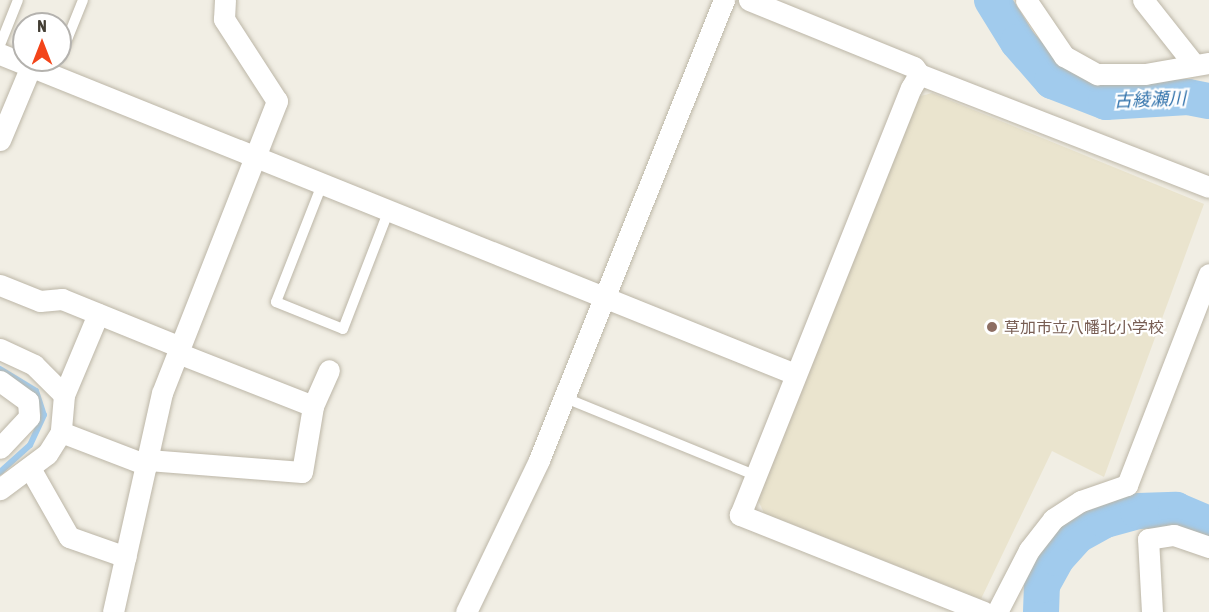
<!DOCTYPE html>
<html>
<head>
<meta charset="utf-8">
<style>
	body { margin:0 }
	#map { position:relative; width:1209px; height:612px; overflow:hidden; background:#f1eee4; font-family:"Asap Condensed","Noto Sans JP",sans-serif }
	div>[style] { position:absolute }
	[style*='--x'] { left:calc(var(--x)*1px); top:calc(var(--y)*1px); width:calc(var(--w)*1px); rotate:calc(var(--a)*1deg) }
	.education>* { inset:0; background:#eae4ce }
	.stream>* { height:6px; margin:-3px; padding:0 3px; transform-origin:3px; border-radius:3px; background:#a1cbed }
	.river>* { height:36px; margin:-18px; padding:0 18px; transform-origin:18px; border-radius:18px; background:#a1cbed }
	.roads { filter:drop-shadow(0 0 2px #bcb6a7) drop-shadow(0 0 2px #bcb6a7) }
	.lane>* { height:10px; margin:-5px; padding:0 5px; transform-origin:5px; border-radius:5px; background:#fff }
	.street>* { height:21px; margin:-10.5px; padding:0 10.5px; transform-origin:10.5px; border-radius:10.5px; background:#fff }
	.dots>* { width:16px; height:16px; translate:-50% -50%; box-sizing:border-box; border:3px solid #fff; border-radius:50% }
	span { translate:-50% -50%; white-space:nowrap; text-align:center; line-height:1.15; -webkit-text-stroke:4.5px #fff; paint-order:stroke }
	.education-label { font-size:16px; color:#785e54 }
	.left { translate:0 -50%; text-align:left }
	.water-label { font-size:18px; color:#3172ab; font-style:italic }
	.north { position:absolute; left:12px; top:12px; width:60px; height:60px; box-sizing:border-box; background:#fff; border:2px solid #b4b2ae; border-radius:50%; rotate:0deg; font-size:16px; font-weight:700; line-height:24px; text-align:center; color:#433e34 }
	.north::after { content:''; display:block; margin:auto; width:21px; height:27px; background:#f34419; clip-path:polygon(50% 0,100% 100%,50% 72%,0 100%) }
</style>
</head>
<body>
<div id="map">
	<div class="education">
		<div style="clip-path:polygon(932px 93px,1204px 204px,1104px 477px,1052px 451px,981px 599px,764px 513px,758px 500px,917px 97px)"></div>
	</div>
	<div class="stream">
		<div style="--x:0;--y:369;--w:42;--a:31.4"></div>
		<div style="--x:36;--y:391;--w:25;--a:72"></div>
		<div style="--x:44;--y:415;--w:33;--a:115"></div>
		<div style="--x:30;--y:445;--w:40;--a:138"></div>
	</div>
	<div class="river">
		<div style="--x:992;--y:0;--w:49;--a:58.2"></div>
		<div style="--x:1018;--y:42;--w:52;--a:48.9"></div>
		<div style="--x:1052;--y:81;--w:58;--a:21.3"></div>
		<div style="--x:1106;--y:102;--w:82;--a:-3.5"></div>
		<div style="--x:1188;--y:97;--w:21;--a:11"></div>
		<div style="--x:1041;--y:612;--w:27;--a:-88"></div>
		<div style="--x:1042;--y:585;--w:31;--a:-61"></div>
		<div style="--x:1057;--y:558;--w:31;--a:-48"></div>
		<div style="--x:1078;--y:535;--w:31;--a:-29"></div>
		<div style="--x:1105;--y:520;--w:34;--a:-15"></div>
		<div style="--x:1138;--y:511;--w:38;--a:-2"></div>
		<div style="--x:1176;--y:510;--w:36;--a:23"></div>
	</div>
	<div class="roads">
		<div class="lane">
			<div style="--x:0;--y:45;--w:48;--a:-68.2"></div>
			<div style="--x:60;--y:57;--w:61;--a:-68"></div>
			<div style="--x:323;--y:182;--w:129;--a:111.4"></div>
			<div style="--x:276;--y:302;--w:72;--a:21.9"></div>
			<div style="--x:343;--y:329;--w:128;--a:-68.9"></div>
			<div style="--x:563;--y:397;--w:206;--a:22.2"></div>
		</div>
		<div class="street">
			<div style="--x:749;--y:0;--w:178;--a:22.1"></div>
			<div style="--x:914;--y:67;--w:9;--a:54"></div>
			<div style="--x:1026;--y:0;--w:68;--a:55.8"></div>
			<div style="--x:1064;--y:56;--w:38;--a:29"></div>
			<div style="--x:1097;--y:74;--w:48;--a:0"></div>
			<div style="--x:1145;--y:74;--w:65;--a:-9.8"></div>
			<div style="--x:1143;--y:0;--w:80;--a:51.6"></div>
			<div style="--x:0;--y:54;--w:857;--a:21.93"></div>
			<div style="--x:0;--y:140;--w:80;--a:-67.3"></div>
			<div style="--x:0;--y:285;--w:43;--a:21.8"></div>
			<div style="--x:40;--y:301;--w:22;--a:-5"></div>
			<div style="--x:62;--y:299;--w:127;--a:22.1"></div>
			<div style="--x:0;--y:349;--w:38;--a:25"></div>
			<div style="--x:34;--y:365;--w:42;--a:45"></div>
			<div style="--x:64;--y:395;--w:37;--a:95"></div>
			<div style="--x:61;--y:432;--w:26;--a:122"></div>
			<div style="--x:47;--y:454;--w:59;--a:143.3"></div>
			<div style="--x:178;--y:353;--w:145;--a:21.4"></div>
			<div style="--x:0;--y:381;--w:34;--a:36"></div>
			<div style="--x:28;--y:401;--w:16;--a:86"></div>
			<div style="--x:29;--y:417;--w:42;--a:133.1"></div>
			<div style="--x:64;--y:395;--w:88;--a:-67.2"></div>
			<div style="--x:61;--y:432;--w:92;--a:21"></div>
			<div style="--x:148;--y:460;--w:154;--a:4.5"></div>
			<div style="--x:302;--y:472;--w:67;--a:-80.5"></div>
			<div style="--x:313;--y:406;--w:39;--a:-66"></div>
			<div style="--x:31;--y:470;--w:77;--a:60.4"></div>
			<div style="--x:69;--y:537;--w:60;--a:19.3"></div>
			<div style="--x:113;--y:612;--w:224;--a:-77.4"></div>
			<div style="--x:162;--y:393;--w:314;--a:-68.5"></div>
			<div style="--x:277;--y:101;--w:98;--a:-122.9"></div>
			<div style="--x:224;--y:19;--w:19;--a:-87"></div>
			<div style="--x:466;--y:612;--w:169;--a:-64.3"></div>
			<div style="--x:539;--y:460;--w:496;--a:-68.1"></div>
			<div style="--x:984;--y:612;--w:263;--a:-158.3"></div>
			<div style="--x:740;--y:515;--w:460;--a:-68.2"></div>
			<div style="--x:911;--y:88;--w:16;--a:-60"></div>
			<div style="--x:919;--y:74;--w:311;--a:21.3"></div>
			<div style="--x:997;--y:612;--w:70;--a:-62.7"></div>
			<div style="--x:1029;--y:550;--w:39;--a:-52"></div>
			<div style="--x:1053;--y:519;--w:33;--a:-33"></div>
			<div style="--x:1081;--y:501;--w:49;--a:-19.2"></div>
			<div style="--x:1127;--y:485;--w:226;--a:-68.8"></div>
			<div style="--x:1152;--y:612;--w:73;--a:-93.1"></div>
			<div style="--x:1148;--y:539;--w:26;--a:-9"></div>
			<div style="--x:1174;--y:535;--w:37;--a:19"></div>
		</div>
	</div>
	<div class="dots">
		<div style="left:992px;top:327px;background:#8d6e63"></div>
	</div>
	<div class="education-label">
		<span class="left" style="left:1004px;top:327px">草加市立八幡北小学校</span>
	</div>
	<div class="water-label">
		<span style="left:1150px;top:100px;rotate:-2deg">古綾瀬川</span>
	</div>
	<div class="north">N</div>
</div>
</body>
</html>
